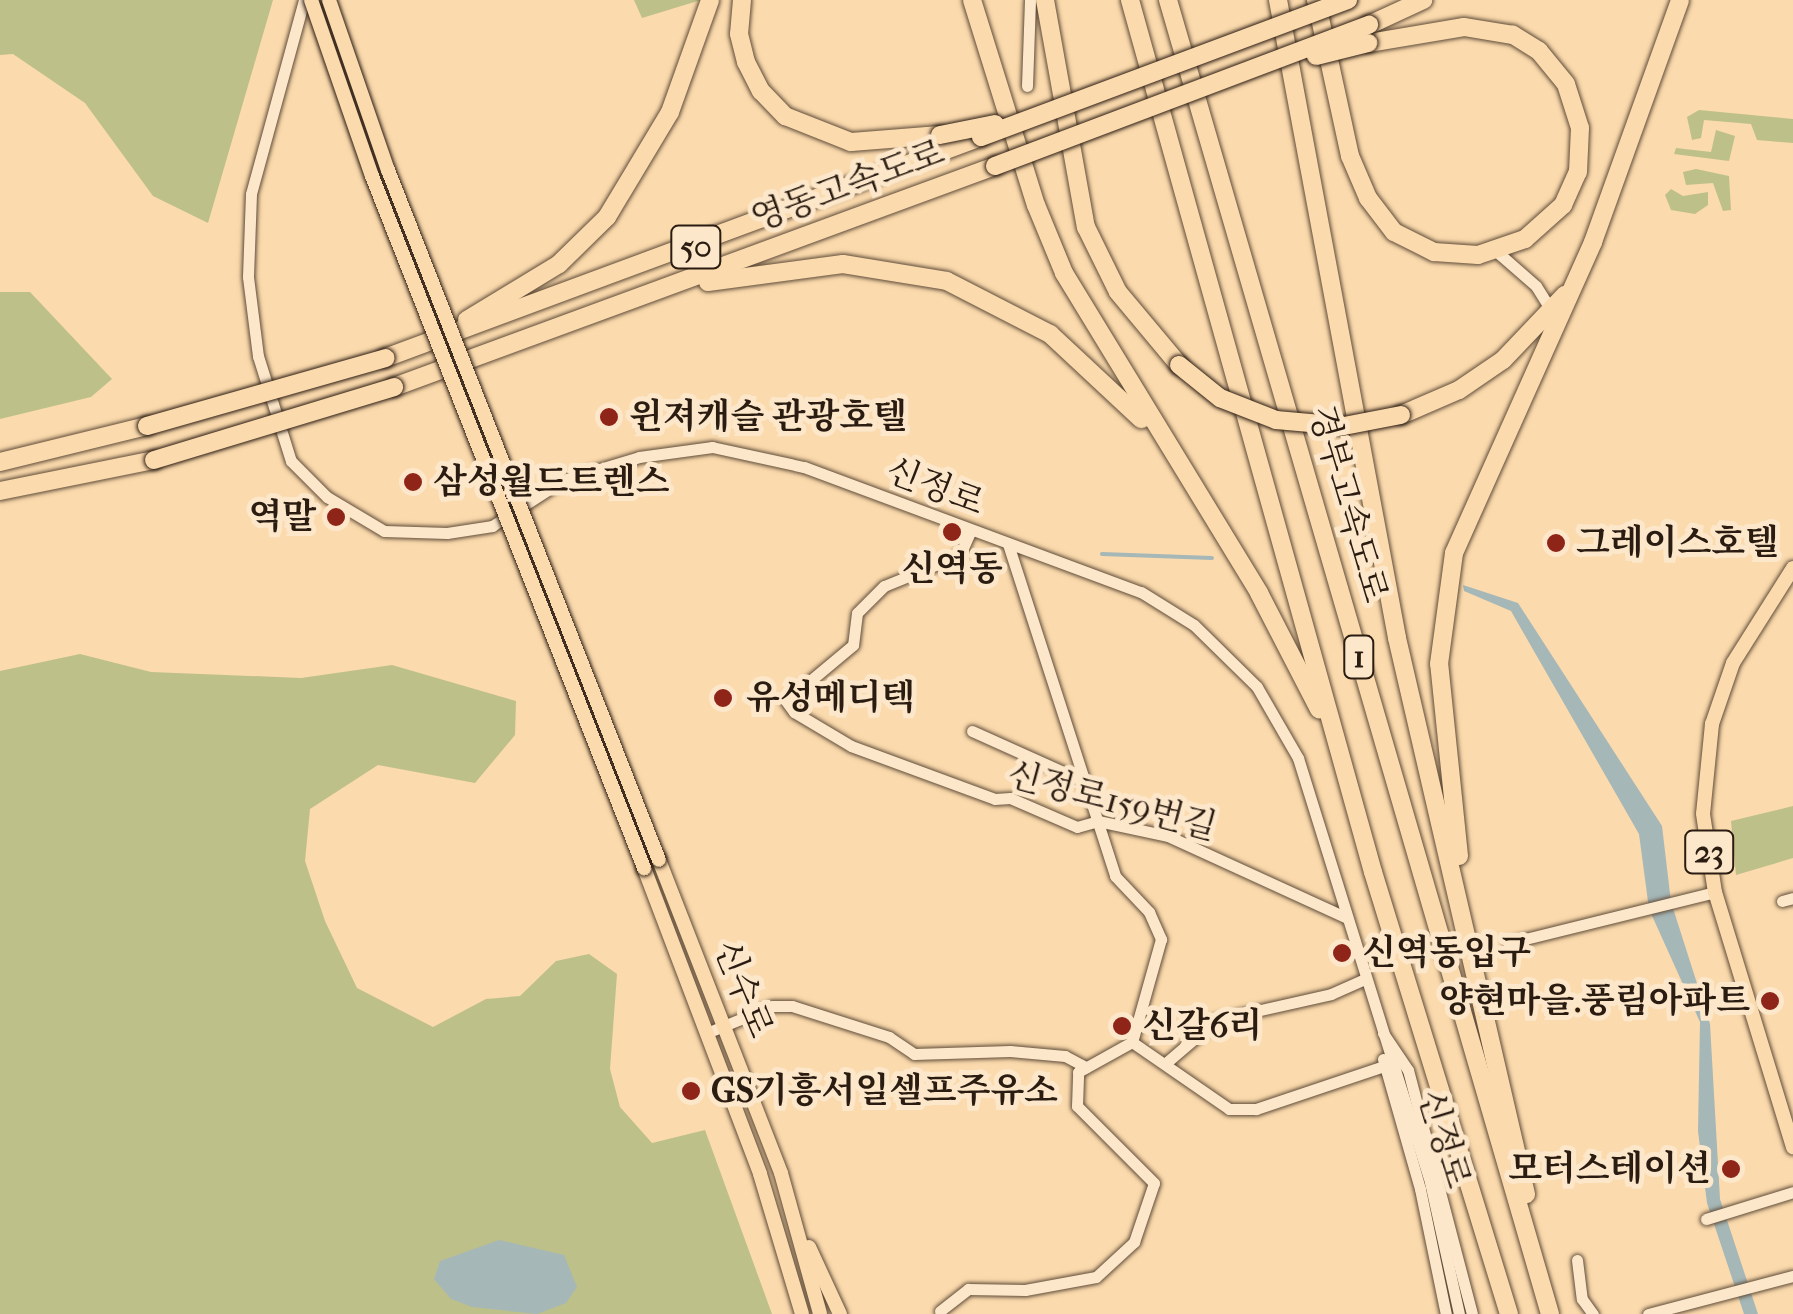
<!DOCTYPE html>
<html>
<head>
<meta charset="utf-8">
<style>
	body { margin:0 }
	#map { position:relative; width:1793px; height:1314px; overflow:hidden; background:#fbdaad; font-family:"IM FELL French Canon","Noto Serif KR",serif }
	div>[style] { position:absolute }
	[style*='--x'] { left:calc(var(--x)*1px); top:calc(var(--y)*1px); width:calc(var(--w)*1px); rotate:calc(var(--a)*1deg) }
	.green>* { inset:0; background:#bec08a }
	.water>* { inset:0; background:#a5b7b7 }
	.stream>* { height:4px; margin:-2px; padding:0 2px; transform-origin:2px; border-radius:2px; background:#a5b7b7 }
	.roads { filter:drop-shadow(0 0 2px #5f4c39) drop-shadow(0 0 2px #5f4c39) }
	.minor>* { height:11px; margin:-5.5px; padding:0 5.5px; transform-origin:5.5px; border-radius:5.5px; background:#fce7ca }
	.major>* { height:14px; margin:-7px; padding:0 7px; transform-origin:7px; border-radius:7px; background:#fbdaad }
	.highway>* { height:18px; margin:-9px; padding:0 9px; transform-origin:9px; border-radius:9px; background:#fbdaad }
	.bridges { filter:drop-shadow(0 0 2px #2b1c12) drop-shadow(0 0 2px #2b1c12) }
	.major-bridge>* { height:14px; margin:-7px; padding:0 7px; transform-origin:7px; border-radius:7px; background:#fbdaad }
	.highway-bridge>* { height:18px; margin:-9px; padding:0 9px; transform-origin:9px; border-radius:9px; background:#fbdaad }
	.dots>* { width:28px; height:28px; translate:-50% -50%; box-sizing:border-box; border:5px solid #fce7ca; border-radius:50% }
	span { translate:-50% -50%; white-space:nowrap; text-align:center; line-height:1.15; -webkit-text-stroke:10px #fce7ca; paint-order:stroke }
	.shield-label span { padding:2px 8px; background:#fce7ca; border:2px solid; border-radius:8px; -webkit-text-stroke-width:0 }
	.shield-label { font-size:32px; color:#2b1c12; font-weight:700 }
	.street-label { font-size:35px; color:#2b1c12 }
	.poi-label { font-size:35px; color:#2b1c12; font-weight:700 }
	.left { translate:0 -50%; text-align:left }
	.right { translate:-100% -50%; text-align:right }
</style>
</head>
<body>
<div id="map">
	<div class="green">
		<div style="clip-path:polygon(0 0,273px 0,208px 223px,153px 196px,85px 103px,13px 54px,0 55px)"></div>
		<div style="clip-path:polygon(634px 0,701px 0,642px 18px)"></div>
		<div style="clip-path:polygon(1699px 110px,1793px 119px,1793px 143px,1757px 140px,1751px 124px,1704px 120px,1701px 138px,1692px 140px,1687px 117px)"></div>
		<div style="clip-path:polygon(1716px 130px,1735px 136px,1729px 161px,1674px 154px,1676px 148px,1711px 152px)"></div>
		<div style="clip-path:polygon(1696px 169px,1729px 176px,1731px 210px,1723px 211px,1713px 183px,1686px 185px,1683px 172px)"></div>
		<div style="clip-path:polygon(1671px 189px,1683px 196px,1708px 192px,1708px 205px,1695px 214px,1671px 210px,1665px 195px)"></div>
		<div style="clip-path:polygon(0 292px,30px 292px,112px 379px,91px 397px,0 419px)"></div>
		<div style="clip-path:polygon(80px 654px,151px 672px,301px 678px,392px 665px,516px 701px,515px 735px,475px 783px,378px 765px,310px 809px,305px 861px,325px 921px,357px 988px,433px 1027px,486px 999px,520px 996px,556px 961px,589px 954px,617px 974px,610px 1069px,620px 1107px,652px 1143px,705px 1130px,772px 1314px,0 1314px,0 671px)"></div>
		<div style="clip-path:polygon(1793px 806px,1793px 858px,1736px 875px,1731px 821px)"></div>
	</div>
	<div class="water">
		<div style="clip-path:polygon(1463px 585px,1518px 603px,1662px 826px,1671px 902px,1710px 1024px,1720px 1199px,1758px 1314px,1744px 1314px,1707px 1203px,1698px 1131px,1700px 1022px,1649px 909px,1639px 834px,1511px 611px,1464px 591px)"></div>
		<div style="clip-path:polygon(499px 1240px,564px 1255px,577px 1287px,566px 1303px,537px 1314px,472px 1307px,451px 1299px,434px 1279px,440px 1261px)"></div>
	</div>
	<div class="stream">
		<div style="--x:1102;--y:554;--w:110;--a:2.1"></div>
	</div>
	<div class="roads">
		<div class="minor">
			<div style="--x:304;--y:0;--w:201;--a:105.3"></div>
			<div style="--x:251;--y:194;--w:83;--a:92.1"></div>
			<div style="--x:248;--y:277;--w:80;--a:82.8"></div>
			<div style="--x:258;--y:356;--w:110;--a:72.6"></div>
			<div style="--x:291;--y:461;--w:51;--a:45"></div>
			<div style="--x:327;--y:497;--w:66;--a:30.8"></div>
			<div style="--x:384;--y:531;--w:63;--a:1.8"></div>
			<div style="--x:447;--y:533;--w:46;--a:-8.8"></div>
			<div style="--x:492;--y:526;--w:85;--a:-32.9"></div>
			<div style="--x:563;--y:480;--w:79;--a:-16.8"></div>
			<div style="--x:639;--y:457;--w:74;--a:-7.8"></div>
			<div style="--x:712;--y:447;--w:94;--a:12.3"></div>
			<div style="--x:804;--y:467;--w:359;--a:20.4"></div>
			<div style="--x:1141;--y:592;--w:62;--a:31.9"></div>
			<div style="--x:1194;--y:625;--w:88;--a:44.5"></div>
			<div style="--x:1257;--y:687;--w:82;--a:60"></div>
			<div style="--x:1298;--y:758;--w:444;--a:72.7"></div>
			<div style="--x:1430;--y:1182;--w:135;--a:77.6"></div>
			<div style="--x:1027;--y:86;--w:86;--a:-88"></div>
			<div style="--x:1496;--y:251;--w:53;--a:41.2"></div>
			<div style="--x:1536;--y:286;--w:31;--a:58"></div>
			<div style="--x:971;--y:530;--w:27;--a:114"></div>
			<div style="--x:960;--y:555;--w:82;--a:157.8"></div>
			<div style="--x:884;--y:586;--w:38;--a:135"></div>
			<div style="--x:857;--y:613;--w:32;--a:97"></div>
			<div style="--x:853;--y:645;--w:87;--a:140.1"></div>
			<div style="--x:786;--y:701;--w:14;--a:54"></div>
			<div style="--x:794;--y:712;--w:66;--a:30.8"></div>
			<div style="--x:851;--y:746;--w:153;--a:20.2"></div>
			<div style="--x:995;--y:799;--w:15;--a:-4"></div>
			<div style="--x:1010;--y:798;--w:73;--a:23.4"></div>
			<div style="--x:1077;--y:827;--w:22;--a:-16"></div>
			<div style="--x:1098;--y:821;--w:72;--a:12.1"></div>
			<div style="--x:1168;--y:836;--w:197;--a:24.6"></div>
			<div style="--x:1008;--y:544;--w:349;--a:72.1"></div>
			<div style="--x:1115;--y:876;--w:50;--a:46.6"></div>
			<div style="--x:1149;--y:912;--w:30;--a:66"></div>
			<div style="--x:1161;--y:939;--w:107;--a:105.7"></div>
			<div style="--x:972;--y:731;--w:122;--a:24.2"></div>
			<div style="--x:1782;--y:901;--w:11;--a:-15"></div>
			<div style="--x:1509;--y:943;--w:212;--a:-13.9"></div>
			<div style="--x:709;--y:1032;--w:68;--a:-22.4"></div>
			<div style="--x:772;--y:1006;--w:20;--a:0"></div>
			<div style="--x:792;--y:1006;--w:102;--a:17.7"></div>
			<div style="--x:889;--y:1037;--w:30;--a:34"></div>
			<div style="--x:914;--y:1054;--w:96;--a:-1.8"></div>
			<div style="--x:1010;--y:1051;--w:55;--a:5.2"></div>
			<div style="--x:1065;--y:1056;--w:24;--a:28"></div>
			<div style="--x:1383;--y:1033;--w:45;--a:56"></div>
			<div style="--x:1408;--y:1070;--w:252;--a:75.3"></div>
			<div style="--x:1383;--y:1059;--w:135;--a:74.1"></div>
			<div style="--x:1420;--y:1189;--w:128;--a:78.3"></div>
			<div style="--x:1167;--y:1062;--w:65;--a:-40.6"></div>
			<div style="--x:1216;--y:1020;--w:118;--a:-12.7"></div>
			<div style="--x:1331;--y:994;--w:37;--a:-24"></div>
			<div style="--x:1706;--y:1219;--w:91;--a:-17.2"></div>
			<div style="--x:1577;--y:1260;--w:39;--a:83"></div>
			<div style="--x:1582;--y:1299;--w:19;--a:54"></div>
			<div style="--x:940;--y:1311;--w:36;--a:-38"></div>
			<div style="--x:968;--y:1289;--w:57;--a:1"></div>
			<div style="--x:1025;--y:1290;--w:72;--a:-10.4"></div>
			<div style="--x:1096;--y:1277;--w:52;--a:-42.6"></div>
			<div style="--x:1134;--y:1242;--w:62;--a:-71.3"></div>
			<div style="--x:1154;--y:1183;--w:109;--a:-135"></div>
			<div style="--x:1077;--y:1106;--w:34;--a:-88"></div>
			<div style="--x:1078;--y:1072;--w:62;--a:-29.1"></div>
			<div style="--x:1132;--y:1042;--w:118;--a:34.6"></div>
			<div style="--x:1229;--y:1109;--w:27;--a:0"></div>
			<div style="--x:1256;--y:1109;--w:135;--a:-18.6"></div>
			<div style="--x:1648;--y:1314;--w:150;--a:-14.7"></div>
		</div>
		<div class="major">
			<div style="--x:1793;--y:568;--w:112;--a:122.3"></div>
			<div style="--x:1733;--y:663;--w:65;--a:109"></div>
			<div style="--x:1712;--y:724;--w:90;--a:95.7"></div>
			<div style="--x:1703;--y:814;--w:79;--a:81.3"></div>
			<div style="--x:1715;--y:892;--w:267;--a:73"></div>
			<div style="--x:659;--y:860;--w:336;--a:68.7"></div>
			<div style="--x:781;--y:1173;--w:146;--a:74.5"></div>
			<div style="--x:644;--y:868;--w:327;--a:69.2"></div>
			<div style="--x:760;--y:1174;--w:146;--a:73.3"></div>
			<div style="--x:809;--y:1247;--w:74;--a:65.2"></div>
		</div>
		<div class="highway">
			<div style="--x:742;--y:0;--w:34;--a:95"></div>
			<div style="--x:739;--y:34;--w:29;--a:76"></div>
			<div style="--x:746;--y:62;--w:33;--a:63"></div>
			<div style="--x:761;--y:91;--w:35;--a:46"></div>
			<div style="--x:785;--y:116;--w:71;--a:21.5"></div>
			<div style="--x:851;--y:142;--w:89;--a:-4.5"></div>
			<div style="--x:972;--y:0;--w:215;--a:72.7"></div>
			<div style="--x:1036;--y:205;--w:74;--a:67.6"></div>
			<div style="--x:1064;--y:273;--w:375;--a:58.6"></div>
			<div style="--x:1259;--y:593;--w:131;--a:62.7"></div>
			<div style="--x:1045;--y:0;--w:231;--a:79.8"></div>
			<div style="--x:1086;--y:227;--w:72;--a:63.8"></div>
			<div style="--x:1118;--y:292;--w:95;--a:50.1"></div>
			<div style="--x:1130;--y:0;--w:905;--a:74.43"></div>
			<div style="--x:1373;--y:872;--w:462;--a:72.9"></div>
			<div style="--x:1168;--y:0;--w:1368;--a:73.79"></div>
			<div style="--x:1278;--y:0;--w:649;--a:79.43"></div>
			<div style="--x:1397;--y:638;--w:571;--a:76.94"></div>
			<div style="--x:1316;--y:0;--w:160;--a:77.7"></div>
			<div style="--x:1350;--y:156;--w:46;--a:66.8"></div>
			<div style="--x:1368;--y:198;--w:43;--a:52.6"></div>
			<div style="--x:1394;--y:232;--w:45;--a:26.6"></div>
			<div style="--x:1434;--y:252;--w:44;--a:3.9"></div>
			<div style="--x:1478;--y:255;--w:50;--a:-18.8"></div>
			<div style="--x:1525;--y:239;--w:51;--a:-41.8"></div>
			<div style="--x:1563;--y:205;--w:36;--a:-66"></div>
			<div style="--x:1578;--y:172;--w:44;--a:-87.4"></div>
			<div style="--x:1580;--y:128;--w:46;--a:-107.7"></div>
			<div style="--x:1566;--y:84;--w:43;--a:-129.3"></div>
			<div style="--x:1539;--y:51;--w:31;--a:-148"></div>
			<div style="--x:1513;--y:35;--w:50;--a:-170.7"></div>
			<div style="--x:1464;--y:27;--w:97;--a:170.5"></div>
			<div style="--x:1369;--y:25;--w:60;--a:-24.8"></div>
			<div style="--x:708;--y:282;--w:136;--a:-7.6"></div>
			<div style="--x:843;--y:264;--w:105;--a:9.3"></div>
			<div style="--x:947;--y:281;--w:116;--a:27.2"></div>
			<div style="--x:1050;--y:334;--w:125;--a:43"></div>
			<div style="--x:467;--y:320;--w:108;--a:-31.3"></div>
			<div style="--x:559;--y:264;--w:67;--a:-44.4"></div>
			<div style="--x:607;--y:217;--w:122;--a:-59"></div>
			<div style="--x:670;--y:112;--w:119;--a:-70.3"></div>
			<div style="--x:385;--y:358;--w:636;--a:-20.35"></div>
			<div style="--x:394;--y:387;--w:640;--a:-20.19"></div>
			<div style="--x:1401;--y:415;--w:63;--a:-23.3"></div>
			<div style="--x:1459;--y:390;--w:53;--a:-34.3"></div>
			<div style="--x:1503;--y:360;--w:90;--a:-46.4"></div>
			<div style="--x:0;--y:462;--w:151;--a:-13.8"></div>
			<div style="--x:0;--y:491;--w:157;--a:-11.4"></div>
			<div style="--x:1459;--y:856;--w:193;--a:-95.9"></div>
			<div style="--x:1439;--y:664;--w:112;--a:-82.3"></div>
			<div style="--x:1454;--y:553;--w:341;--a:-65.9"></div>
			<div style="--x:1593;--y:242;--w:257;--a:-70.2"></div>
		</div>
	</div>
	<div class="bridges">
		<div class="major-bridge">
			<div style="--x:311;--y:0;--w:186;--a:70.9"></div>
			<div style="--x:372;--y:176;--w:744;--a:68.54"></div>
			<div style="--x:329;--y:0;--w:180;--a:70.9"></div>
			<div style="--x:388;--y:170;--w:741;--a:68.56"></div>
		</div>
		<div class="highway-bridge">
			<div style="--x:1316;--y:56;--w:54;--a:-14"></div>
			<div style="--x:940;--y:135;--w:56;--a:-11.3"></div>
			<div style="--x:981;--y:137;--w:392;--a:-20.5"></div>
			<div style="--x:995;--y:166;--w:400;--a:-20.7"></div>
			<div style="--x:1179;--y:365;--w:53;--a:38.8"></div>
			<div style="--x:1220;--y:398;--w:60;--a:21.4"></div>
			<div style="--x:1276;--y:420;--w:68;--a:5"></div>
			<div style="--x:1344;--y:426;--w:58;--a:-10.9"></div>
			<div style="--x:147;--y:426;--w:248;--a:-15.9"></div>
			<div style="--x:154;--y:460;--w:251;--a:-16.9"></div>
		</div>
	</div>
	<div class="dots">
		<div style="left:609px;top:417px;background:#8f2418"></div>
		<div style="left:413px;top:482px;background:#8f2418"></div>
		<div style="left:336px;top:517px;background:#8f2418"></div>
		<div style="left:952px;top:532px;background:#8f2418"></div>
		<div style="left:1556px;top:543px;background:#8f2418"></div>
		<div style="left:723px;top:698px;background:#8f2418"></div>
		<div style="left:1342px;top:953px;background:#8f2418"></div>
		<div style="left:1770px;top:1001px;background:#8f2418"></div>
		<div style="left:1122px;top:1026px;background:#8f2418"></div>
		<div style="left:691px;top:1091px;background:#8f2418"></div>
		<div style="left:1731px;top:1169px;background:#8f2418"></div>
	</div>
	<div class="shield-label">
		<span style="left:696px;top:247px">50</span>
		<span style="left:1359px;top:657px">1</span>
		<span style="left:1709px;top:852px">23</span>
	</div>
	<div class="street-label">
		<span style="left:848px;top:186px;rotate:-20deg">영동고속도로</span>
		<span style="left:935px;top:487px;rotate:21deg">신정로</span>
		<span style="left:1348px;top:504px;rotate:74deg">경부고속도로</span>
		<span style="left:1112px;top:801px;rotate:15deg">신정로159번길</span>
		<span style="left:743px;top:989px;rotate:68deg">신수로</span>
		<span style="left:1444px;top:1139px;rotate:73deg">신정로</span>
	</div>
	<div class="poi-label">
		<span class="left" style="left:629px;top:417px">윈져캐슬 관광호텔</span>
		<span class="left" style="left:433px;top:482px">삼성월드트렌스</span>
		<span class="right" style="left:316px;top:517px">역말</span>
		<span class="left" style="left:1576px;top:543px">그레이스호텔</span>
		<span style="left:952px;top:569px">신역동</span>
		<span class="left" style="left:746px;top:698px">유성메디텍</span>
		<span class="left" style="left:1362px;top:953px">신역동입구</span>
		<span class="right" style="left:1750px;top:1001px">양현마을.풍림아파트</span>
		<span class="left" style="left:1142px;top:1026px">신갈6리</span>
		<span class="left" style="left:711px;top:1091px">GS기흥서일셀프주유소</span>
		<span class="right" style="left:1711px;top:1169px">모터스테이션</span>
	</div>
</div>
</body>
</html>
